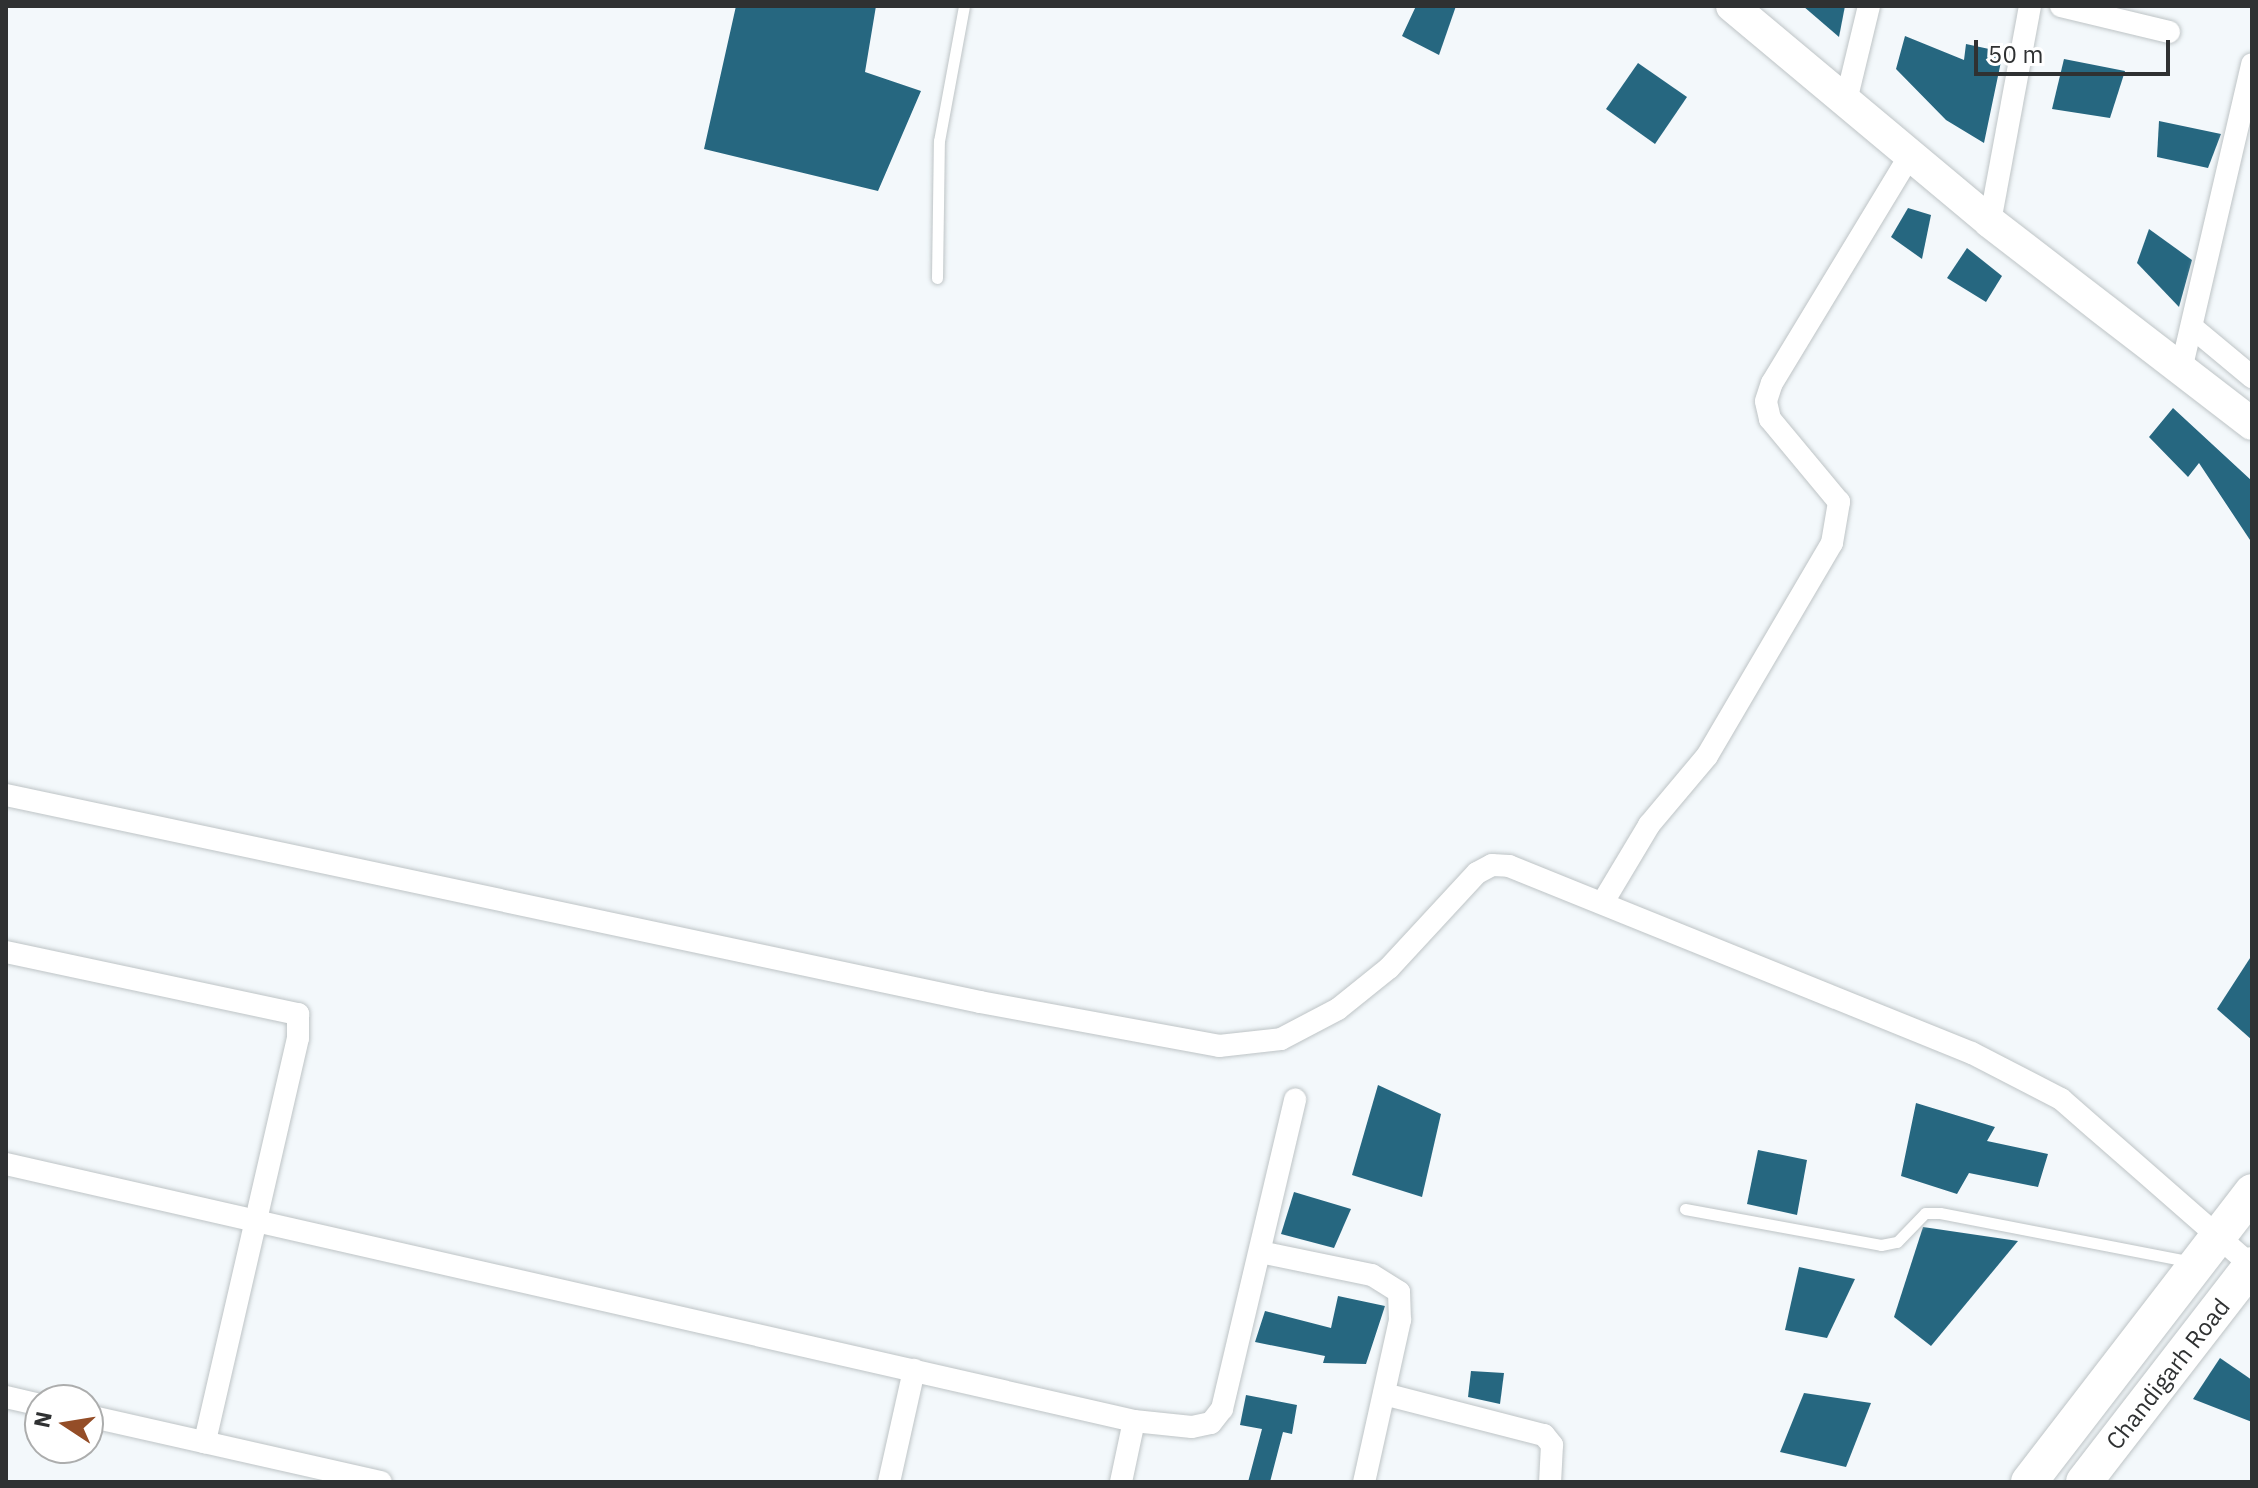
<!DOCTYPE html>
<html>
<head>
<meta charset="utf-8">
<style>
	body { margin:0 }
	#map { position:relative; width:2258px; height:1488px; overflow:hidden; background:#f3f8fb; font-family:"IBM Plex Sans",sans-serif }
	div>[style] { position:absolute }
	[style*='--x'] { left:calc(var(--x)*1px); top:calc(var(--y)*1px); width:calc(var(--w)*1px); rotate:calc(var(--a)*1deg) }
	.building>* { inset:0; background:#266780 }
	.roads { filter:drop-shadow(0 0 2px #bec4c6) drop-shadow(0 0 2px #bec4c6) }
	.lane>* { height:11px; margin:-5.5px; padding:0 5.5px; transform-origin:5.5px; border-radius:5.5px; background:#fff }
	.street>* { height:22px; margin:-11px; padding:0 11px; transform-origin:11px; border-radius:11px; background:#fff }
	.secondary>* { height:32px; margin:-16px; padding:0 16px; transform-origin:16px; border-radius:16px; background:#fff }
	.primary>* { height:36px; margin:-18px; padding:0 18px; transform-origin:18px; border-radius:18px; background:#fff }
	span { translate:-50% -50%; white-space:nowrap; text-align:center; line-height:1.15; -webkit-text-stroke:8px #fff; paint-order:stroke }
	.street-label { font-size:24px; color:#2f3132 }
	.frame { position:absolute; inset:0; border:8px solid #2f3132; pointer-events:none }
	.north { position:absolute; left:24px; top:1384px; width:80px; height:80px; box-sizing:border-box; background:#fff; border:2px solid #acadad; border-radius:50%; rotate:282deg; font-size:22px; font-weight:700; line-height:32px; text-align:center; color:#2f3132 }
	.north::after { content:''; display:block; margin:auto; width:28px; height:36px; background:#944d27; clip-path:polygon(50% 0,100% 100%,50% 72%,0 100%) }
	.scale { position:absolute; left:1974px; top:40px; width:196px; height:36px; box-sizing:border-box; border:4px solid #2f3132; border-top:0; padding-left:10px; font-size:24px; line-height:28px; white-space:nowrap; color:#2f3132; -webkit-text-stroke:6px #fff; paint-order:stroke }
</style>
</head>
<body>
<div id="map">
	<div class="building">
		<div style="clip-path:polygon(736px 6px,876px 6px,865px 72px,921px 91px,878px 191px,704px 149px)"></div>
		<div style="clip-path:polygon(1416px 6px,1456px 6px,1439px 55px,1402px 36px)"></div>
		<div style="clip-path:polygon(1803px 6px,1845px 6px,1839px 37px)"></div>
		<div style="clip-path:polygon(1905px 36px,1964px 60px,1966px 44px,2003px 52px,1984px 143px,1946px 120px,1896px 69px)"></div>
		<div style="clip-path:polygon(2064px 59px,2125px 71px,2110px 118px,2052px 109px)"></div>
		<div style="clip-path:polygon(1638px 63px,1687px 97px,1655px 144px,1606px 109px)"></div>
		<div style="clip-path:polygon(2159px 121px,2221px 134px,2208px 168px,2157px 157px)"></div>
		<div style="clip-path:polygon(1908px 208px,1931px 215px,1922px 259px,1891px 237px)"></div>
		<div style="clip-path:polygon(2149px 229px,2192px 260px,2179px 307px,2137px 263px)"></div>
		<div style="clip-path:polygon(1967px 248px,2002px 276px,1986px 302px,1947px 278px)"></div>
		<div style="clip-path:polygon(2173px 408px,2252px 481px,2252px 543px,2199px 463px,2188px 477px,2149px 437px)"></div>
		<div style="clip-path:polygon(2252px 955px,2252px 1040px,2217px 1009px)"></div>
		<div style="clip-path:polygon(1378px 1085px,1441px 1114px,1422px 1197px,1352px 1175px)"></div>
		<div style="clip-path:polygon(1916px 1103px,1995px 1127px,1987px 1141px,2048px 1154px,2038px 1187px,1969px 1173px,1957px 1194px,1901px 1176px)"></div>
		<div style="clip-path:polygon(1758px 1150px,1807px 1160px,1797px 1215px,1747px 1204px)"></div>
		<div style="clip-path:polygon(1294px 1192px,1351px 1209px,1334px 1248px,1281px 1234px)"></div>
		<div style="clip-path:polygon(1923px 1227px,2018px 1241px,1931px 1346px,1894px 1317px)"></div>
		<div style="clip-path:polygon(1799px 1267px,1855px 1279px,1827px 1338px,1785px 1330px)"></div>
		<div style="clip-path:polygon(1338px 1296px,1385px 1306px,1366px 1364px,1323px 1363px,1325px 1356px,1255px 1342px,1265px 1311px,1331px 1328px)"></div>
		<div style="clip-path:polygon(2220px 1358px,2252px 1380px,2252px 1422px,2193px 1399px)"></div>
		<div style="clip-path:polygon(1471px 1371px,1504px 1373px,1500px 1404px,1468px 1397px)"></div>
		<div style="clip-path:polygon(1804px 1393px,1871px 1403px,1846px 1467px,1780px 1452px)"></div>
		<div style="clip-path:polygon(1246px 1395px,1297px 1405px,1292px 1434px,1283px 1432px,1270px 1482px,1248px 1482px,1262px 1429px,1240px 1425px)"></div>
	</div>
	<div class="roads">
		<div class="lane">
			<div style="--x:937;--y:278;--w:137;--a:-89.2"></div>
			<div style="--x:939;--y:141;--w:137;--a:-79.5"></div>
			<div style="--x:1685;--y:1209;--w:199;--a:10.4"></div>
			<div style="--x:1881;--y:1245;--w:16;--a:-11"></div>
			<div style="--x:1897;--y:1242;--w:40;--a:-46"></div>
			<div style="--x:1925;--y:1213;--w:15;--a:0"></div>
			<div style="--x:1940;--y:1213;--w:256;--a:11"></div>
		</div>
		<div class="street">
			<div style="--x:2061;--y:6;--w:111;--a:13.5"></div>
			<div style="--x:1846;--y:101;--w:98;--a:-76.4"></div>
			<div style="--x:1990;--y:222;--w:220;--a:-79.5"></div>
			<div style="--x:2193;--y:328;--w:77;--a:39.7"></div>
			<div style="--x:2181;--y:370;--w:314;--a:-76.9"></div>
			<div style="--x:6;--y:795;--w:996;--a:12"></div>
			<div style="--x:980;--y:1002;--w:243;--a:10.4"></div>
			<div style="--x:1219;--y:1046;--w:62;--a:-6.4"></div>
			<div style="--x:1281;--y:1039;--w:64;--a:-27.8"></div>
			<div style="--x:1338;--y:1009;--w:65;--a:-38.8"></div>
			<div style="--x:1389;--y:968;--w:129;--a:-47.2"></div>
			<div style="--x:1477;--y:873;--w:17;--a:-28"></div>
			<div style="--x:1492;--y:865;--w:17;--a:3"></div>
			<div style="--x:1509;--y:866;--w:499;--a:22"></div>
			<div style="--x:1972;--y:1053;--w:100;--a:27.3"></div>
			<div style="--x:2061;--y:1099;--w:254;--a:41.2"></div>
			<div style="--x:1603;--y:902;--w:90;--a:-59.1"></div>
			<div style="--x:1649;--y:825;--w:90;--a:-50"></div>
			<div style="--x:1707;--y:756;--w:247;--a:-59.6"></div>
			<div style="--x:1832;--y:543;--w:42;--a:-80.3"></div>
			<div style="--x:1839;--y:502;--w:108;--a:-129.7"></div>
			<div style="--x:1770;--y:419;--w:18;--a:-103"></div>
			<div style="--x:1766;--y:401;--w:19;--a:-72"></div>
			<div style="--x:1772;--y:383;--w:267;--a:-58.8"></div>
			<div style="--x:6;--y:952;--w:299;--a:12"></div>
			<div style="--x:298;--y:1014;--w:24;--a:90"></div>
			<div style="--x:298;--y:1038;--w:415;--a:103"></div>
			<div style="--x:6;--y:1164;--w:1157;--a:12.83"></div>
			<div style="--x:1134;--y:1421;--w:58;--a:5.9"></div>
			<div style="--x:1192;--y:1427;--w:19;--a:-12"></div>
			<div style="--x:1211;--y:1423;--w:18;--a:-52"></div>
			<div style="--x:1222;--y:1409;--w:318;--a:-76.7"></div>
			<div style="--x:1260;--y:1252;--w:114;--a:11.6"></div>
			<div style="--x:1372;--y:1275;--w:32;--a:32"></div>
			<div style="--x:1399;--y:1292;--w:28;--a:88"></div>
			<div style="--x:1400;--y:1320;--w:166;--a:102.5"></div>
			<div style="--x:1384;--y:1394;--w:165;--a:14.4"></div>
			<div style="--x:1544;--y:1435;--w:13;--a:51"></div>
			<div style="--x:1552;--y:1445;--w:37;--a:93"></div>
			<div style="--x:6;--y:1397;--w:35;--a:13"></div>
			<div style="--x:88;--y:1416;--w:300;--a:12.7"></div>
			<div style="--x:889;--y:1482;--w:115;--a:-77.4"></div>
			<div style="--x:1121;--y:1482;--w:62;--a:-78"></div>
		</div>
		<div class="secondary">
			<div style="--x:1732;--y:6;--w:336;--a:39.9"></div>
			<div style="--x:1990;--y:222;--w:331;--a:37.6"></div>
		</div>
		<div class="primary">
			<div style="--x:2029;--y:1482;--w:366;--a:-52.4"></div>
			<div style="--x:2084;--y:1482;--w:274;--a:-52.3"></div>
		</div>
	</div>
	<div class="street-label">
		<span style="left:2168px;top:1374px;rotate:-52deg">Chandigarh Road</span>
	</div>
	<div class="frame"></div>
	<div class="north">N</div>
	<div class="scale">50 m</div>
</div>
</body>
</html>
